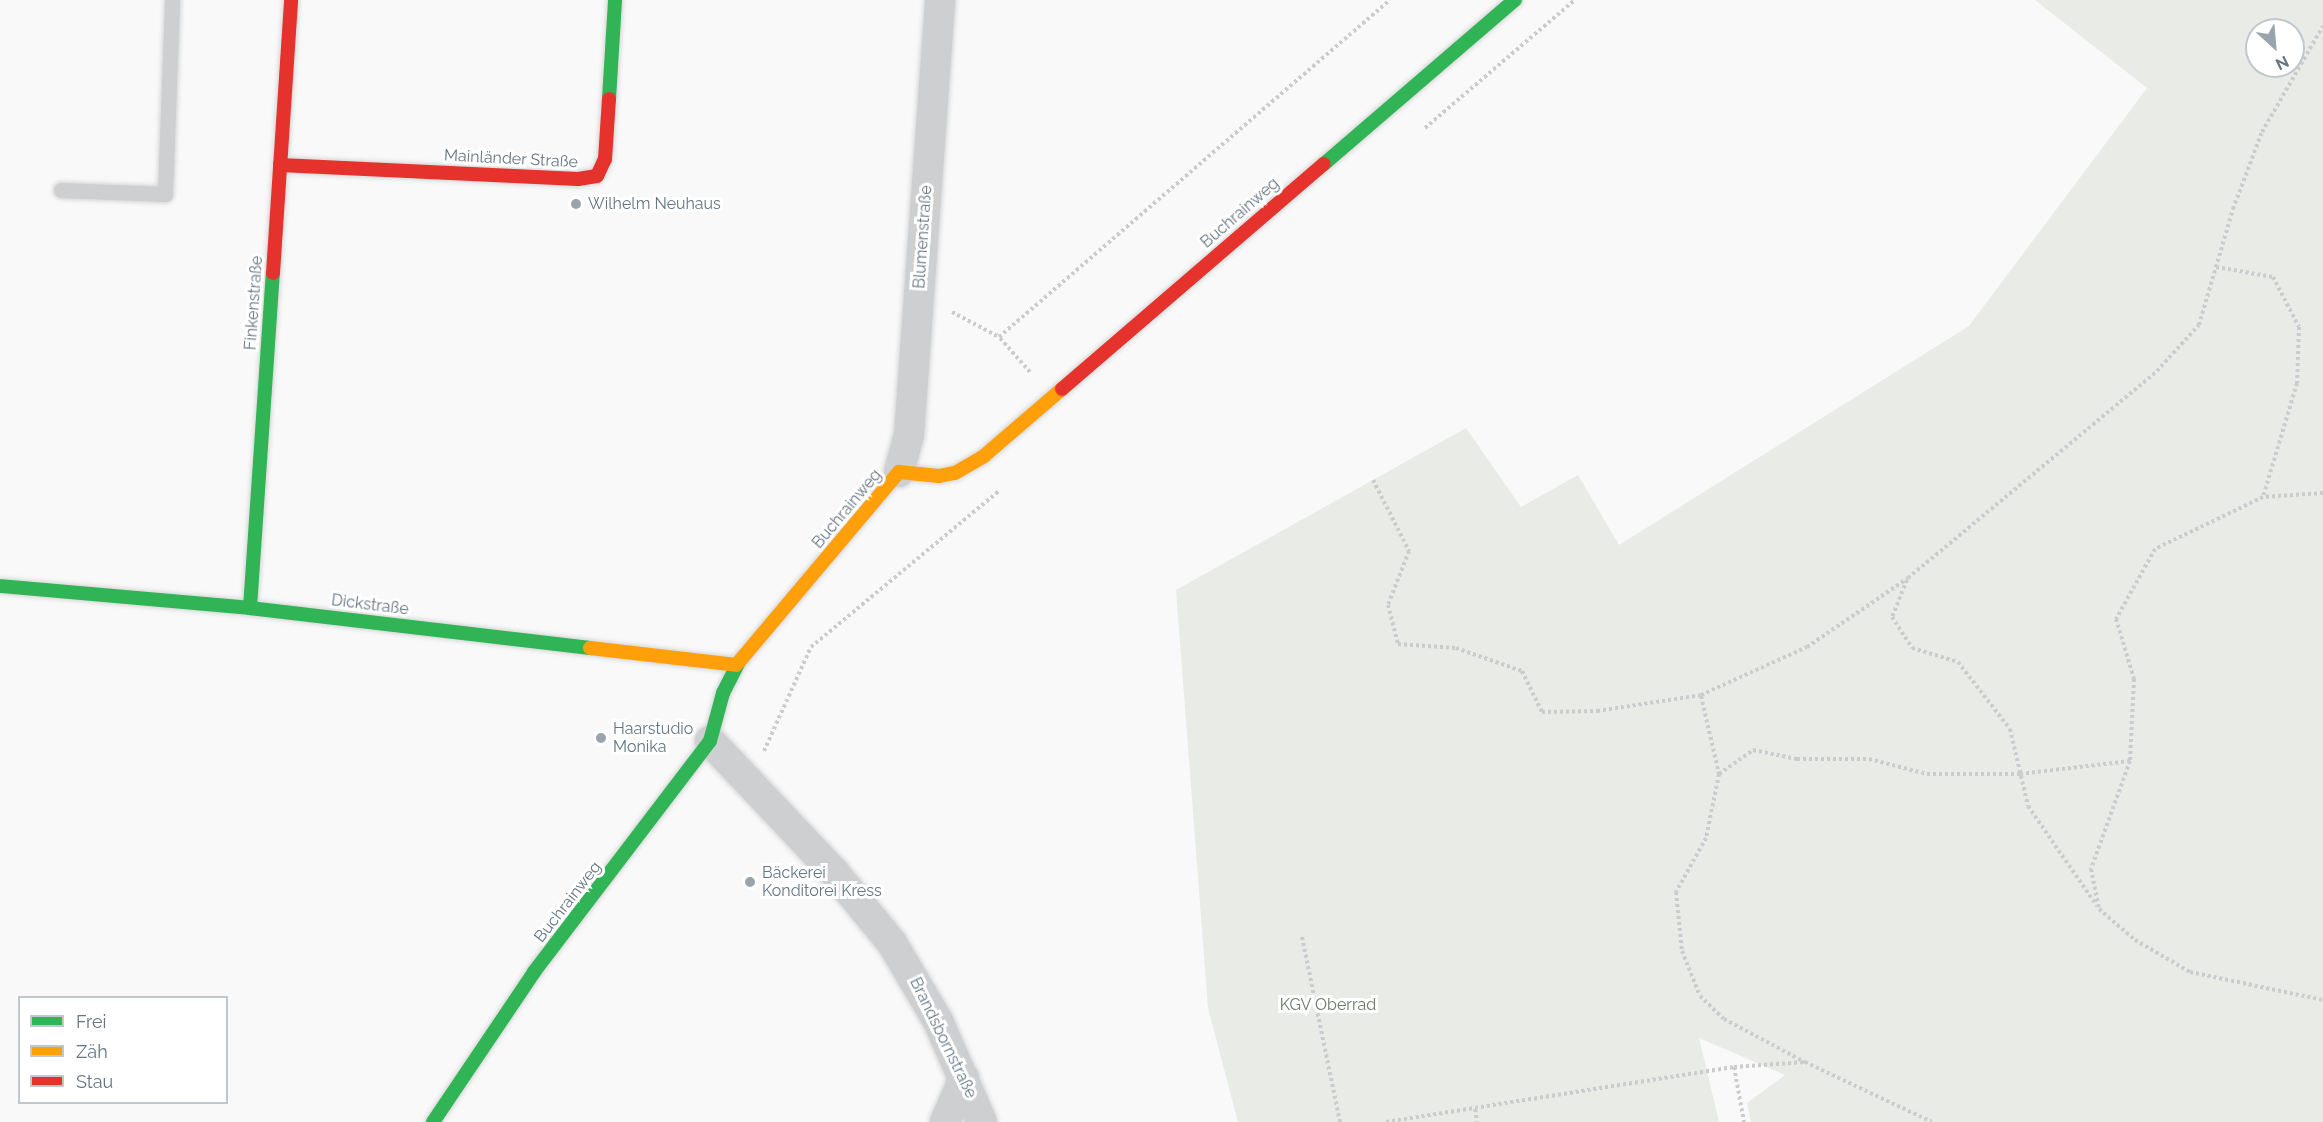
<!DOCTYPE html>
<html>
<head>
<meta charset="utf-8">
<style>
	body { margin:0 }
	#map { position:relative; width:2323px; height:1122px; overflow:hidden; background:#f9f9f9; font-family:Raleway,sans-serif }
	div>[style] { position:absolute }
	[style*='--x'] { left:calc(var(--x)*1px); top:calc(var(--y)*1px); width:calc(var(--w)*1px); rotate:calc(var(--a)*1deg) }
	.green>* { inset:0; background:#e8ebe6 }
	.path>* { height:4px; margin-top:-2px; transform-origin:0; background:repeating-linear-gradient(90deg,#cbcccd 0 3px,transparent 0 6px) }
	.roads { filter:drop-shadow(0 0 2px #d5d6d7) drop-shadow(0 0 2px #d5d6d7) }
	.lane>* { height:15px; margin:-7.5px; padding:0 7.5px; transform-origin:7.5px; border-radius:7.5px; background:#cecfd0 }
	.street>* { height:30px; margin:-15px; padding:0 15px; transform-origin:15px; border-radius:15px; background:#cecfd0 }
	.fast>* { height:14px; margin:-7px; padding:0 7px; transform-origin:7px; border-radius:7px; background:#30b455 }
	.slow>* { height:14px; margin:-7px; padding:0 7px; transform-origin:7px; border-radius:7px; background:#ff9f0a }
	.jam>* { height:14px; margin:-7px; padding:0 7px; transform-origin:7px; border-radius:7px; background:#e5322d }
	.dots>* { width:16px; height:16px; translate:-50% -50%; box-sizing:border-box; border:3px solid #fff; border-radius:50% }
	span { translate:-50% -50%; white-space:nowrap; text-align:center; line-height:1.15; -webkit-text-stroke:6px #fff; paint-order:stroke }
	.street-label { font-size:16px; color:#657683 }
	.poi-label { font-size:16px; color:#657683 }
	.left { translate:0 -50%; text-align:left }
	.park-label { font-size:16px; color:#687a64 }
	.legend { position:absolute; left:18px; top:996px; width:210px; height:108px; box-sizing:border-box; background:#fff; border:2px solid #c1c8cd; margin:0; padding:8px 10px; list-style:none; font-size:18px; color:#657683 }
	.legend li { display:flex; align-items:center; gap:12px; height:30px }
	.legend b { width:30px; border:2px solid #c1c8cd }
	.north { position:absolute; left:2245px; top:18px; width:60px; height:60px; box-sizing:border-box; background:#fff; border:2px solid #c1c8cd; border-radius:50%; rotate:154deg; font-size:16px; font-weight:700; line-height:24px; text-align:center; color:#657683 }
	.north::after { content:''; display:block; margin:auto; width:21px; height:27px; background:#99a4ac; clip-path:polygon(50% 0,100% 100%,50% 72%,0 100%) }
</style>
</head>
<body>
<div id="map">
	<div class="green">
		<div style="clip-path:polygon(evenodd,2035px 0,2323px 0,2323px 1122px,1751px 1122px,1747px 1103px,1785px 1075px,1699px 1038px,1719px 1122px,1238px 1122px,1208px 1008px,1176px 590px,1466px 428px,1521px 507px,1578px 475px,1619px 545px,1969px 326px,2147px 88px,2035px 0,2257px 30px,2293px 30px,2293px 66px,2257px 66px,2257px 30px)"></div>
	</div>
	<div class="path">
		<div style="--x:1425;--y:128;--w:197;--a:-40.5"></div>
		<div style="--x:2216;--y:267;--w:58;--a:10"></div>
		<div style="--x:2273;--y:277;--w:56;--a:62.5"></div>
		<div style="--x:2299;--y:327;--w:56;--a:92"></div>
		<div style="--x:2297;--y:383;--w:119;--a:106.6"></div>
		<div style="--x:952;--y:312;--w:53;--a:28"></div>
		<div style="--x:1030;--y:372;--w:47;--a:-131.5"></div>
		<div style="--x:999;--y:337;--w:516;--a:-40.76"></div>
		<div style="--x:1373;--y:480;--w:80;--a:63.1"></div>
		<div style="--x:1409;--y:551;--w:58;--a:111.3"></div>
		<div style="--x:1388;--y:605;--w:40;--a:75.6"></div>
		<div style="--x:1398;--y:644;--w:58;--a:3.9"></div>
		<div style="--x:1456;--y:648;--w:70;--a:19.2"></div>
		<div style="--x:1522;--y:671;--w:46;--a:64"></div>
		<div style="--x:1542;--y:712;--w:55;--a:-1"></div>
		<div style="--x:1597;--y:711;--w:105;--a:-8.7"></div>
		<div style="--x:1701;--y:695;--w:116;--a:-24.4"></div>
		<div style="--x:1807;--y:647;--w:122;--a:-34.3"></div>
		<div style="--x:1908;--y:578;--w:324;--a:-39.7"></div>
		<div style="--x:2157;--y:371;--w:62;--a:-47.6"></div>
		<div style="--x:2199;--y:325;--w:121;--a:-73.7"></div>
		<div style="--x:2233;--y:209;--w:82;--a:-69.4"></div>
		<div style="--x:2262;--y:132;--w:122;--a:-60.1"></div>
		<div style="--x:2323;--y:493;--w:60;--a:176.2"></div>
		<div style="--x:2263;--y:497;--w:120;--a:154.3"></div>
		<div style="--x:2155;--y:549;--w:80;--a:119.1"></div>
		<div style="--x:2116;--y:619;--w:63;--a:73.3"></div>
		<div style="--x:2134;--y:679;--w:82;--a:92.8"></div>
		<div style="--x:2130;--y:761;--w:115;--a:109.9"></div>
		<div style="--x:2091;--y:869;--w:41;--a:78.7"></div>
		<div style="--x:2099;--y:909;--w:48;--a:40.7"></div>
		<div style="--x:2135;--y:940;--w:64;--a:30.2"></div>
		<div style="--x:2190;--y:972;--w:136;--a:11.9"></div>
		<div style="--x:1907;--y:580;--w:40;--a:112"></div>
		<div style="--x:1892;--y:617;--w:37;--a:57"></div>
		<div style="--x:1912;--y:648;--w:48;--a:16.9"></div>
		<div style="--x:1958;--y:662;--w:85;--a:52.2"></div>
		<div style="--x:2010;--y:729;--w:79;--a:76.8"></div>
		<div style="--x:2028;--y:806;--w:121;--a:55.4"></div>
		<div style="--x:1701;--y:696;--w:80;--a:77"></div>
		<div style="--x:1719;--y:774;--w:65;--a:101.5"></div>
		<div style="--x:1706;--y:838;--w:62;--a:119.1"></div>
		<div style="--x:1676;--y:892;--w:59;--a:84.2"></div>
		<div style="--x:1682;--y:951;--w:48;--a:68.2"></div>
		<div style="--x:1700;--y:996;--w:33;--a:44"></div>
		<div style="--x:1724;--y:1019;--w:92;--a:28"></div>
		<div style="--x:764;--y:751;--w:114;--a:-65.7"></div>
		<div style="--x:811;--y:647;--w:244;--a:-39.7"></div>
		<div style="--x:1719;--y:774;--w:42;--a:-35.2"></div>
		<div style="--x:1753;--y:750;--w:45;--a:11.6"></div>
		<div style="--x:1797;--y:759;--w:72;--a:0"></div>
		<div style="--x:1869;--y:759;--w:60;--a:14.5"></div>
		<div style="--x:1927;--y:774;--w:93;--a:0"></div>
		<div style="--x:2020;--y:774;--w:111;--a:-6.7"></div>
		<div style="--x:1302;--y:937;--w:189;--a:78.4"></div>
		<div style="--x:1734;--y:1067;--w:56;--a:79.7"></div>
		<div style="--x:1475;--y:1109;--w:13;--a:81"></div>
		<div style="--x:1386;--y:1122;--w:352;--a:-9"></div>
		<div style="--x:1734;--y:1067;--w:71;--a:-4"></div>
		<div style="--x:1805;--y:1062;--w:140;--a:25.3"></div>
	</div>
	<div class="roads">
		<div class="lane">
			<div style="--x:61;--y:190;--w:104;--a:2.2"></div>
			<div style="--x:165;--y:194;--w:194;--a:-87.9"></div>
		</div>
		<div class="street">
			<div style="--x:899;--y:472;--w:38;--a:-75"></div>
			<div style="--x:909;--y:435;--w:436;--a:-85.9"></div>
			<div style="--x:710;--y:741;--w:179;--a:46.6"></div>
			<div style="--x:833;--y:871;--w:93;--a:50.7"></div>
			<div style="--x:892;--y:943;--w:91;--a:59.5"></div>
			<div style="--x:938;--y:1021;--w:110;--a:66.5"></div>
			<div style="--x:945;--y:1122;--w:48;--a:-66.6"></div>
		</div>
		<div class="fast">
			<div style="--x:609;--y:99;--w:99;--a:-86.5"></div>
			<div style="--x:1324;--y:164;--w:252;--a:-40.7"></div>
			<div style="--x:0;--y:586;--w:251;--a:5"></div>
			<div style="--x:250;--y:608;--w:342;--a:6.7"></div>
			<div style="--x:250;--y:608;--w:336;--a:-86.1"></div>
			<div style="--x:433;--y:1122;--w:181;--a:-56"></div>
			<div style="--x:534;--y:972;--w:290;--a:-52.7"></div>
			<div style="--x:710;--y:741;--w:50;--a:-74.8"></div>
			<div style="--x:723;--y:693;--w:34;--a:-63"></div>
		</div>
		<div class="slow">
			<div style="--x:590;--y:648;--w:147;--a:6.6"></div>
			<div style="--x:738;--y:663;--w:250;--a:-49.9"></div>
			<div style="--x:899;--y:472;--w:40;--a:5.7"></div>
			<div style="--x:939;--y:476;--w:16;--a:-11"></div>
			<div style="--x:955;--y:473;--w:34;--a:-30"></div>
			<div style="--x:984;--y:456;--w:103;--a:-40.7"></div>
		</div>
		<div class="jam">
			<div style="--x:280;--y:165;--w:298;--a:2.7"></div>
			<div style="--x:578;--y:179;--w:19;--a:-9"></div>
			<div style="--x:597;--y:176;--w:19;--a:-65"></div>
			<div style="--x:605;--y:159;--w:60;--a:-86.2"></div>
			<div style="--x:273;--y:273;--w:274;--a:-86.2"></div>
			<div style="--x:1062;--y:389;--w:345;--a:-40.7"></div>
		</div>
	</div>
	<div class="dots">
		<div style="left:576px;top:204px;background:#99a4ac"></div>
		<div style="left:601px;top:738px;background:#99a4ac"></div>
		<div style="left:750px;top:882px;background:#99a4ac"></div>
	</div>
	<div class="street-label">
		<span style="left:511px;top:159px;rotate:3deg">Mainländer Straße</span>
		<span style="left:1240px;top:213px;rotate:-41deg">Buchrainweg</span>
		<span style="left:923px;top:237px;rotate:-86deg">Blumenstraße</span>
		<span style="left:254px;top:303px;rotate:-86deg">Finkenstraße</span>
		<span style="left:847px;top:509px;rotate:-50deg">Buchrainweg</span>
		<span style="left:370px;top:605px;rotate:7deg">Dickstraße</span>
		<span style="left:568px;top:902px;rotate:-52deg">Buchrainweg</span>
		<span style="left:943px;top:1038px;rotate:64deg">Brandsbornstraße</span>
	</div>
	<div class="poi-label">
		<span class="left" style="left:588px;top:204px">Wilhelm Neuhaus</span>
		<span class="left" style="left:613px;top:738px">Haarstudio<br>Monika</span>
		<span class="left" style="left:762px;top:882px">Bäckerei<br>Konditorei Kress</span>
	</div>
	<div class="park-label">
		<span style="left:1328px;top:1005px">KGV Oberrad</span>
	</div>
	<ul class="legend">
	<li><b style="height:8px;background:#30b455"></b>Frei</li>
	<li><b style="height:8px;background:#ff9f0a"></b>Zäh</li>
	<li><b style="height:8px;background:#e5322d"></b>Stau</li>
	</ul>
	<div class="north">N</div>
</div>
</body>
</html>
